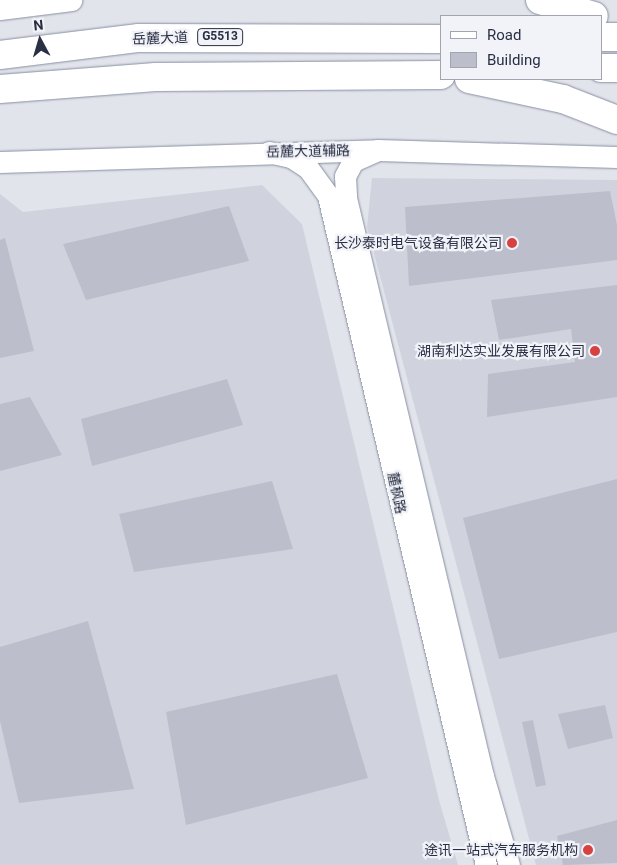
<!DOCTYPE html>
<html>
<head>
<meta charset="utf-8">
<style>
	body { margin:0 }
	#map { position:relative; width:617px; height:865px; overflow:hidden; background:#e2e4eb; font-family:Roboto,"Noto Sans SC",sans-serif }
	div>[style] { position:absolute }
	[style*='--x'] { left:calc(var(--x)*1px); top:calc(var(--y)*1px); width:calc(var(--w)*1px); rotate:calc(var(--a)*1deg) }
	.built>* { inset:0; background:#d0d3dd }
	.building>* { inset:0; background:#bcbfcb }
	.roads { filter:drop-shadow(0 0 1px #888fa3) drop-shadow(0 0 1px #888fa3) }
	.secondary>* { height:21px; margin:-10.5px; padding:0 10.5px; transform-origin:10.5px; border-radius:10.5px; background:#fff }
	.highway>* { height:28px; margin:-14px; padding:0 14px; transform-origin:14px; border-radius:14px; background:#fff }
	.dots>* { width:14px; height:14px; translate:-50% -50%; box-sizing:border-box; border:2px solid #f2f3f8; border-radius:50% }
	span { translate:-50% -50%; white-space:nowrap; text-align:center; line-height:1.15; -webkit-text-stroke:4.5px #f2f3f8; paint-order:stroke }
	.shield-label span { padding:1px 4px; background:#f2f3f8; border:1px solid; border-radius:4px; -webkit-text-stroke-width:0 }
	.shield-label { font-size:12px; color:#292f44; font-weight:700 }
	.street-label { font-size:14px; color:#292f44 }
	.poi-label { font-size:14px; color:#292f44 }
	.right { translate:-100% -50%; text-align:right }
	.legend { position:absolute; left:440px; top:15px; width:162px; height:65px; box-sizing:border-box; background:#f2f3f8; border:1px solid #a2a5b0; margin:0; padding:6px 9px; list-style:none; font-size:15px; color:#292f44 }
	.legend li { display:flex; align-items:center; gap:10px; height:25px }
	.legend b { width:25px; border:1px solid #a2a5b0 }
	.north { position:absolute; left:15px; top:15px; width:50px; height:50px; -webkit-text-stroke:4px #f2f3f8; paint-order:stroke; rotate:354deg; font-size:14px; font-weight:700; line-height:20px; text-align:center; color:#292f44 }
	.north::after { content:''; display:block; margin:auto; width:18px; height:22px; background:#292f44; clip-path:polygon(50% 0,100% 100%,50% 72%,0 100%) }
</style>
</head>
<body>
<div id="map">
	<div class="built">
		<div style="clip-path:polygon(372px 178px,617px 180px,617px 865px,536px 865px,367px 227px)"></div>
		<div style="clip-path:polygon(262px 185px,302px 224px,439px 800px,458px 865px,0 865px,0 194px,23px 212px)"></div>
	</div>
	<div class="building">
		<div style="clip-path:polygon(610px 191px,617px 225px,617px 260px,409px 286px,405px 207px)"></div>
		<div style="clip-path:polygon(229px 206px,249px 261px,86px 300px,63px 244px)"></div>
		<div style="clip-path:polygon(5px 238px,34px 351px,0 358px,0 240px)"></div>
		<div style="clip-path:polygon(617px 285px,617px 397px,487px 417px,488px 374px,575px 362px,571px 329px,499px 340px,491px 300px)"></div>
		<div style="clip-path:polygon(227px 379px,243px 425px,92px 466px,81px 419px)"></div>
		<div style="clip-path:polygon(30px 397px,62px 455px,0 471px,0 404px)"></div>
		<div style="clip-path:polygon(617px 479px,617px 632px,499px 659px,463px 518px)"></div>
		<div style="clip-path:polygon(272px 481px,293px 549px,134px 572px,119px 514px)"></div>
		<div style="clip-path:polygon(88px 621px,134px 789px,19px 803px,0 721px,0 647px)"></div>
		<div style="clip-path:polygon(337px 674px,368px 778px,186px 825px,166px 712px)"></div>
		<div style="clip-path:polygon(605px 705px,613px 738px,568px 749px,558px 714px)"></div>
		<div style="clip-path:polygon(533px 720px,546px 785px,536px 787px,522px 722px)"></div>
		<div style="clip-path:polygon(617px 820px,617px 863px,563px 865px,557px 836px)"></div>
	</div>
	<div class="roads">
		<div class="secondary">
			<div style="--x:0;--y:9;--w:72;--a:-7.2"></div>
			<div style="--x:378;--y:150;--w:27;--a:156"></div>
			<div style="--x:353;--y:161;--w:17;--a:118"></div>
			<div style="--x:345;--y:176;--w:22;--a:87"></div>
			<div style="--x:346;--y:198;--w:594;--a:76.67"></div>
			<div style="--x:483;--y:776;--w:93;--a:73.7"></div>
			<div style="--x:269;--y:152;--w:23;--a:13"></div>
			<div style="--x:291;--y:157;--w:20;--a:33"></div>
			<div style="--x:308;--y:168;--w:34;--a:54"></div>
			<div style="--x:328;--y:196;--w:687;--a:76.71"></div>
			<div style="--x:0;--y:162;--w:378;--a:-1.8"></div>
			<div style="--x:378;--y:150;--w:239;--a:1.7"></div>
		</div>
		<div class="highway">
			<div style="--x:540;--y:0;--w:56;--a:16.5"></div>
			<div style="--x:601;--y:37;--w:16;--a:0"></div>
			<div style="--x:0;--y:55;--w:140;--a:-7"></div>
			<div style="--x:139;--y:38;--w:302;--a:0.2"></div>
			<div style="--x:601;--y:68;--w:16;--a:0"></div>
			<div style="--x:469;--y:79;--w:96;--a:12"></div>
			<div style="--x:563;--y:99;--w:58;--a:21.3"></div>
			<div style="--x:0;--y:89;--w:156;--a:-4.4"></div>
			<div style="--x:156;--y:77;--w:285;--a:-0.4"></div>
		</div>
	</div>
	<div class="dots">
		<div style="left:512px;top:243px;background:#d64141"></div>
		<div style="left:595px;top:351px;background:#d64141"></div>
		<div style="left:588px;top:850px;background:#d64141"></div>
	</div>
	<div class="shield-label">
		<span style="left:220px;top:37px">G5513</span>
	</div>
	<div class="street-label">
		<span style="left:160px;top:38px;rotate:-2deg">岳麓大道</span>
		<span style="left:308px;top:151px;rotate:-1deg">岳麓大道辅路</span>
		<span style="left:397px;top:493px;rotate:78deg">麓枫路</span>
	</div>
	<div class="poi-label">
		<span class="right" style="left:502px;top:243px">长沙泰时电气设备有限公司</span>
		<span class="right" style="left:585px;top:351px">湖南利达实业发展有限公司</span>
		<span class="right" style="left:578px;top:850px">途讯一站式汽车服务机构</span>
	</div>
	<ul class="legend">
	<li><b style="height:6px;background:#fff"></b>Road</li>
	<li><b style="height:14px;background:#bcbfcb"></b>Building</li>
	</ul>
	<div class="north">N</div>
</div>
</body>
</html>
